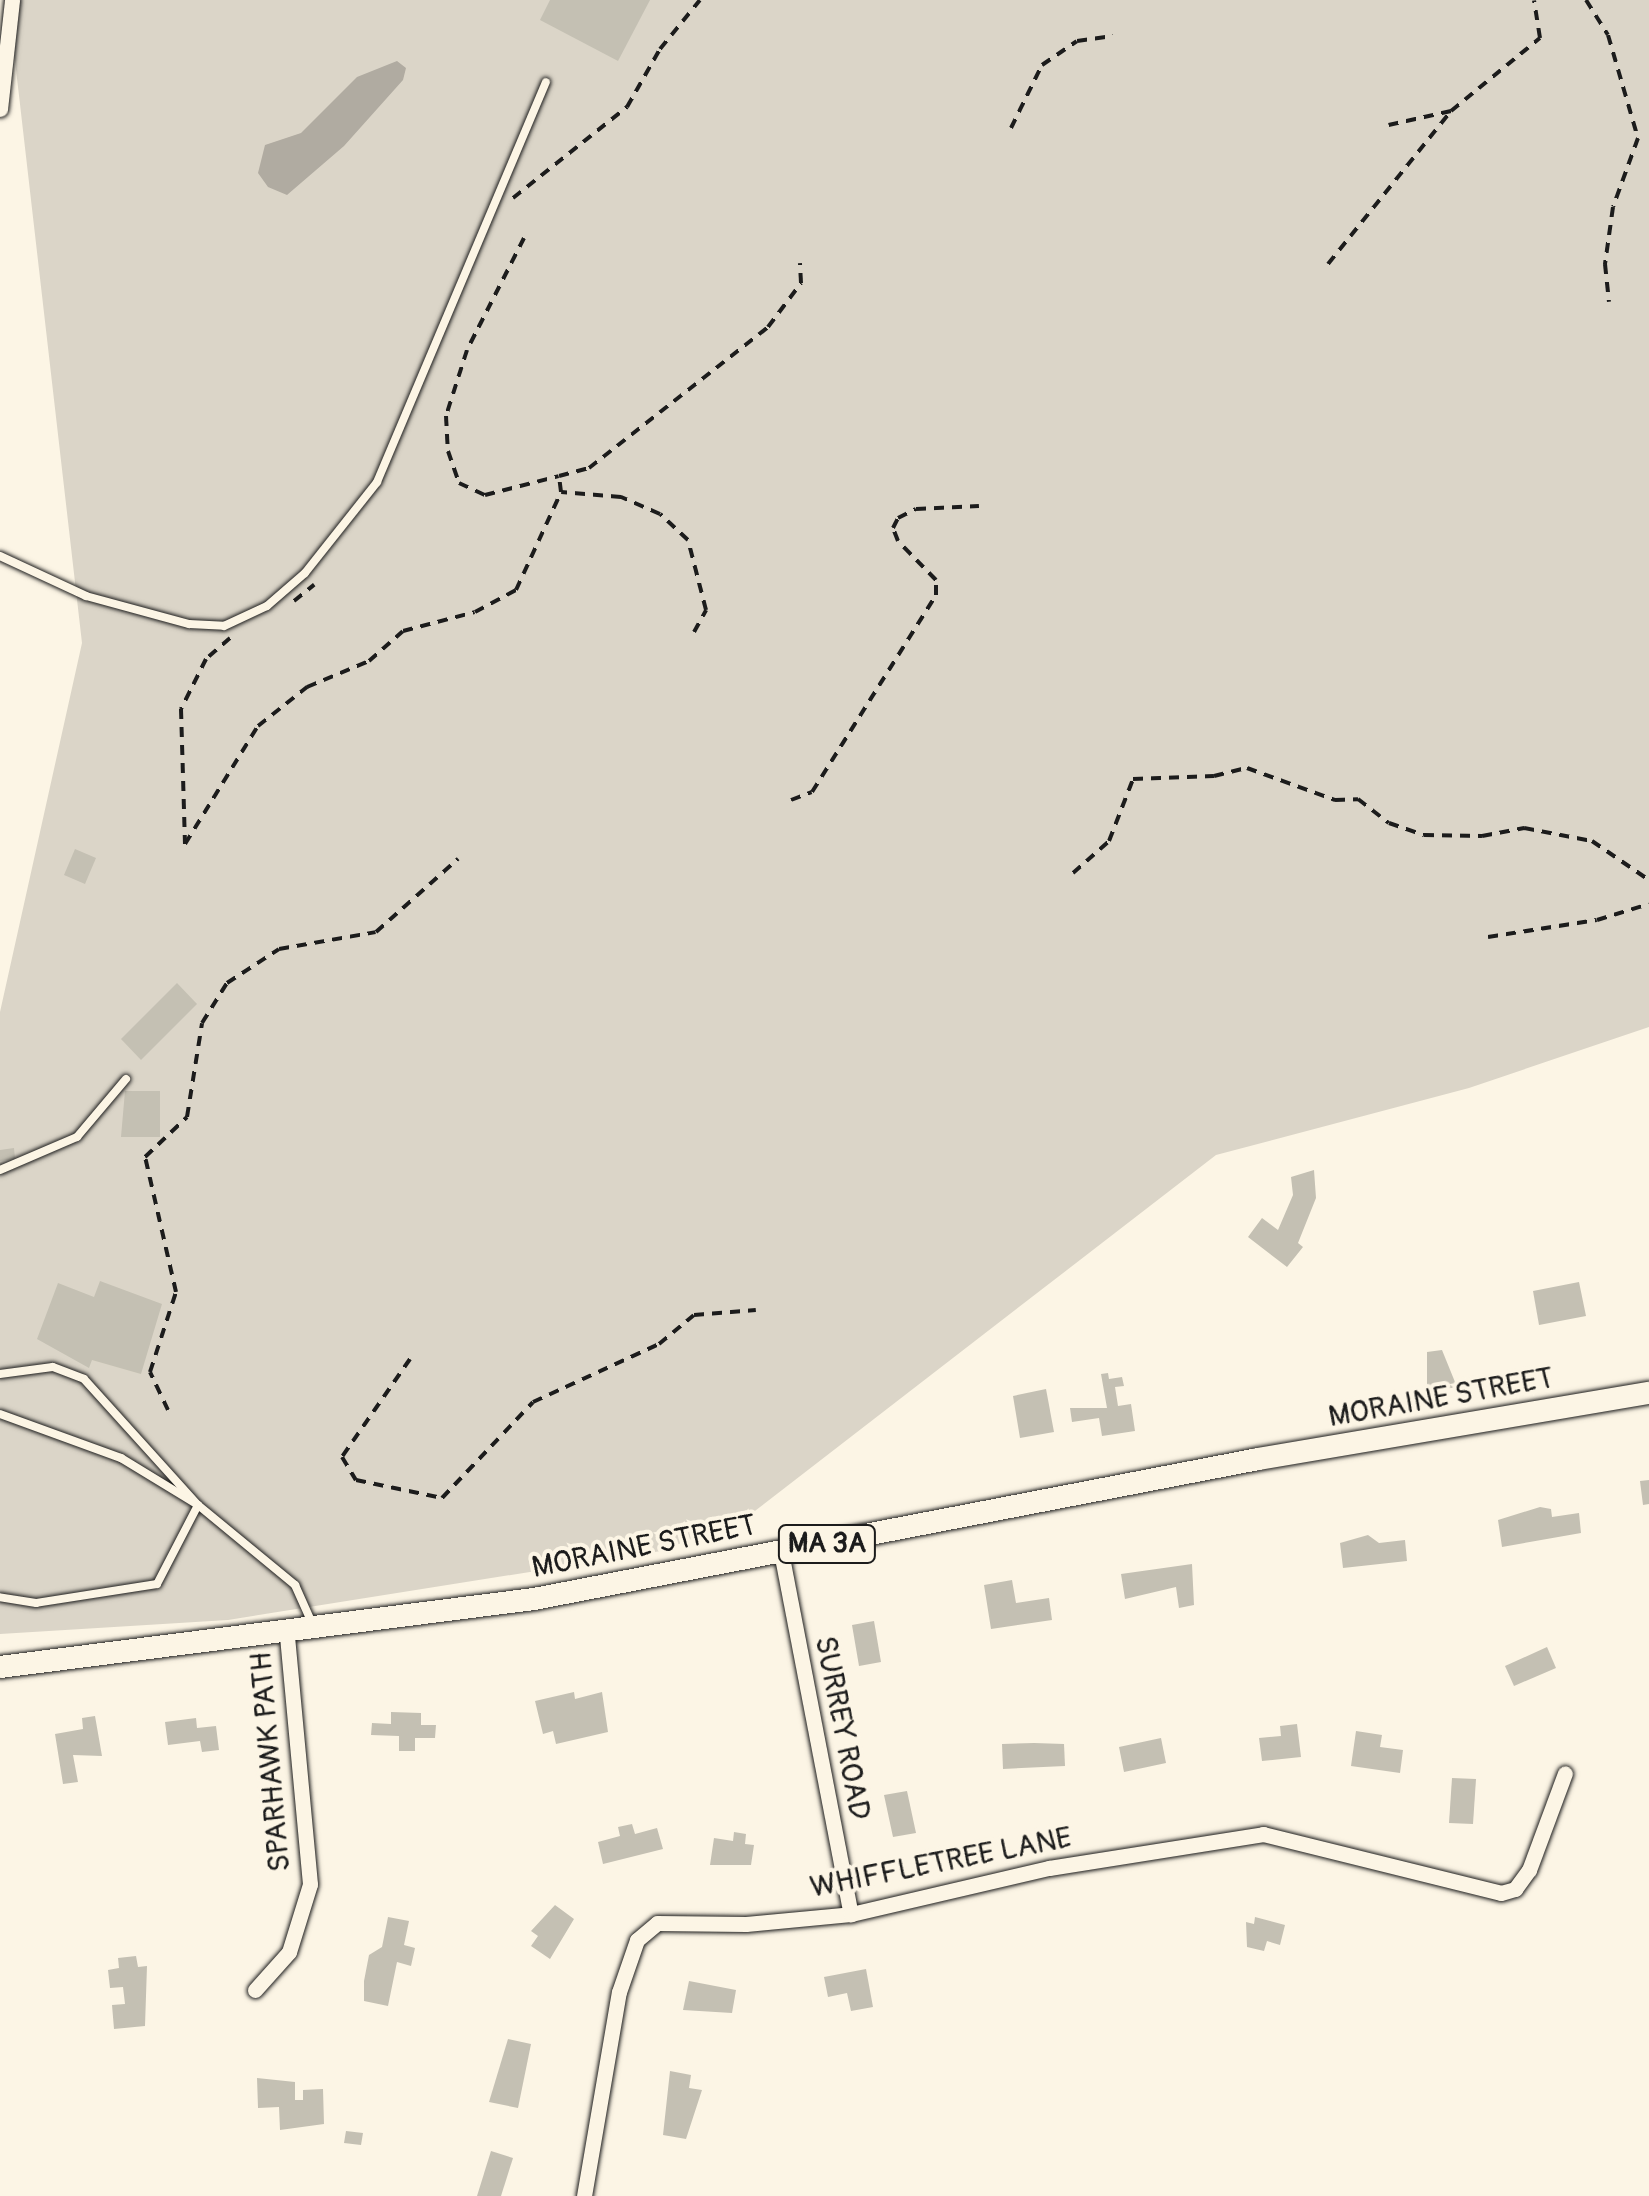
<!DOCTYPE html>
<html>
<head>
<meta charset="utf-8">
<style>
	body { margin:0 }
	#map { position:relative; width:1649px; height:2196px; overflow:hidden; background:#fcf5e5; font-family:Pangolin,sans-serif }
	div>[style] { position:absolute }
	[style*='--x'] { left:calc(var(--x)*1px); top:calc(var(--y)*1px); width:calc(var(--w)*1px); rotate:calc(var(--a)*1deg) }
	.green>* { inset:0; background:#dbd5c8 }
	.water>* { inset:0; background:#b0aba1 }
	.building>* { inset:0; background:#c4c0b3 }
	.path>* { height:4px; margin-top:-2px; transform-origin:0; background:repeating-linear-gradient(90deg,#1c1c1c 0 10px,transparent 0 18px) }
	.roads { filter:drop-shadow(0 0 2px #1c1c1c) drop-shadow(0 0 2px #1c1c1c) }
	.service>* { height:8px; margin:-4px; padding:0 4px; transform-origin:4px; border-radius:4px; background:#fcf5e5 }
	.minor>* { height:15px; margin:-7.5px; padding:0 7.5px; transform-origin:7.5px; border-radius:7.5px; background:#fcf5e5 }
	.primary>* { height:22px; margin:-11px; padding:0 11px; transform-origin:11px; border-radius:11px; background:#fcf5e5 }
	span { translate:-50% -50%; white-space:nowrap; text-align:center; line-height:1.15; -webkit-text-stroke:8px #fcf5e5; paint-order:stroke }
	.shield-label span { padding:2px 8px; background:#fcf5e5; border:2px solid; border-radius:8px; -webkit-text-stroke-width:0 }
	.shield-label { font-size:28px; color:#1c1c1c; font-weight:700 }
	.street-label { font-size:30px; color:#1c1c1c }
</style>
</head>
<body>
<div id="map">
	<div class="green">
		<div style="clip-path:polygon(8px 0,1649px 0,1649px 1027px,1469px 1088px,1216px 1155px,747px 1517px,661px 1551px,228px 1620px,0 1634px,0 1012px,82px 643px)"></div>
	</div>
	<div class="water">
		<div style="clip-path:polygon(397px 61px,406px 68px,403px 80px,344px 146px,287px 195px,268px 187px,258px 173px,265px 145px,301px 133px,357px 77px)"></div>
	</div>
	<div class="building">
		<div style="clip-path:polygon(550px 0,650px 0,618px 61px,540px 20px)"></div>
		<div style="clip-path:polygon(75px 849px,96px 858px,85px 884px,64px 875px)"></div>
		<div style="clip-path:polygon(177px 983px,197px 1004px,141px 1060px,121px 1039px)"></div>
		<div style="clip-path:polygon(125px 1091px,160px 1091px,160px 1137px,121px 1137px)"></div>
		<div style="clip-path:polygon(14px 1148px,15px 1159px,0 1161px,0 1150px)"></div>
		<div style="clip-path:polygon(1314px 1170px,1316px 1198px,1298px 1243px,1303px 1247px,1287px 1267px,1248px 1237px,1262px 1218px,1278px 1230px,1293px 1195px,1291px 1177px)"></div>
		<div style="clip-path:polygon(100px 1281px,162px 1304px,141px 1374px,92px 1360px,89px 1368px,37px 1339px,58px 1283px,94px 1297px)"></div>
		<div style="clip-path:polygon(1579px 1282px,1586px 1316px,1539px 1325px,1533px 1291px)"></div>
		<div style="clip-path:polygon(1442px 1350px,1457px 1387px,1427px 1392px,1427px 1352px)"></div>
		<div style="clip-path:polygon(1108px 1373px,1109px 1379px,1122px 1377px,1124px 1386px,1115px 1387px,1118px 1406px,1131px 1404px,1135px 1431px,1102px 1436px,1099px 1418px,1072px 1422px,1070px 1408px,1107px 1408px,1101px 1374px)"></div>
		<div style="clip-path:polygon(1046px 1389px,1054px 1432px,1020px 1438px,1013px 1396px)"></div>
		<div style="clip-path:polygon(1649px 1480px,1649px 1504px,1643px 1505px,1640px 1481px)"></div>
		<div style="clip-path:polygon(1540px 1507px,1551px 1509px,1552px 1517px,1579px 1513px,1581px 1533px,1502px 1547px,1498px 1520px)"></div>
		<div style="clip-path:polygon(1368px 1535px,1379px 1543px,1405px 1540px,1407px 1561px,1343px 1568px,1340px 1543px)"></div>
		<div style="clip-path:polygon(1192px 1564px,1194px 1605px,1179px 1608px,1176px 1587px,1125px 1599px,1121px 1574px)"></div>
		<div style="clip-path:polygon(1012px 1580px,1016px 1603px,1049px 1598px,1052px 1620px,991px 1629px,984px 1585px)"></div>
		<div style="clip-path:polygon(874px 1621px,881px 1662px,859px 1666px,852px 1625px)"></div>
		<div style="clip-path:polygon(1547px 1647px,1556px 1668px,1514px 1686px,1505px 1666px)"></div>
		<div style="clip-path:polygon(574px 1692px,575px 1699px,602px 1692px,608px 1732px,556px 1744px,553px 1731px,543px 1734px,535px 1701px)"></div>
		<div style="clip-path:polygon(391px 1712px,421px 1713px,421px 1725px,436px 1725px,435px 1738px,415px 1738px,415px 1751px,399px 1751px,399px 1736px,371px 1735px,372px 1723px,391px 1724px)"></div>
		<div style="clip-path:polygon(95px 1716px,102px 1756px,73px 1755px,78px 1782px,63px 1784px,55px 1734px,83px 1729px,82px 1718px)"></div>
		<div style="clip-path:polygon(196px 1718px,197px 1728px,216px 1726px,219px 1750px,202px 1752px,200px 1741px,168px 1745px,165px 1722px)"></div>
		<div style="clip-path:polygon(1297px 1724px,1301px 1757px,1262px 1761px,1259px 1738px,1281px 1736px,1280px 1726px)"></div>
		<div style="clip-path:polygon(1356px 1731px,1382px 1735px,1380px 1747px,1403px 1750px,1400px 1773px,1351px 1766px)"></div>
		<div style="clip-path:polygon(1161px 1738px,1166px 1763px,1124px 1772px,1119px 1747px)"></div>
		<div style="clip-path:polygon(1034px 1743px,1064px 1744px,1065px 1766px,1003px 1769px,1002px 1744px)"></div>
		<div style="clip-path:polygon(1452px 1778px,1476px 1779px,1473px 1824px,1449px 1823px)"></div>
		<div style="clip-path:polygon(907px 1791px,916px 1833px,893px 1837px,884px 1795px)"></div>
		<div style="clip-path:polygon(632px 1824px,635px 1834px,657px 1828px,663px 1849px,603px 1864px,598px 1842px,620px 1836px,618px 1827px)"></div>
		<div style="clip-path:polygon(734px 1832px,746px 1834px,745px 1844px,754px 1845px,751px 1865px,710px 1865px,714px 1838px,733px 1841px)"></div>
		<div style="clip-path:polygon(555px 1905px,574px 1919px,550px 1959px,531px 1946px,538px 1936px,531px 1931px)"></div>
		<div style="clip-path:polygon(388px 1917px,409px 1921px,404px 1945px,415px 1948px,411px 1966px,397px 1962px,388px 2006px,364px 2001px,364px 1981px,369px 1955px,382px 1947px)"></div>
		<div style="clip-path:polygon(1255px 1917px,1285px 1925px,1280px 1945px,1267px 1941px,1264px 1951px,1247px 1947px,1246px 1922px,1254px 1924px)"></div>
		<div style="clip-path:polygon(136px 1956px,138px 1967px,147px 1966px,145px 2026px,114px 2029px,112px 2005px,125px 2004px,123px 1987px,110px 1988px,108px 1970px,119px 1968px,118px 1958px)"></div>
		<div style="clip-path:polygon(866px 1969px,873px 2007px,851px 2011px,847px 1993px,828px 1997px,824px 1977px)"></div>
		<div style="clip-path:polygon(689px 1981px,736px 1990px,732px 2013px,683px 2010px)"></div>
		<div style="clip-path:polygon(508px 2039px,531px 2044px,518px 2108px,489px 2102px)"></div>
		<div style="clip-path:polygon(670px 2071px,691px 2075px,689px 2088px,702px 2090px,686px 2139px,663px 2135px)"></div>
		<div style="clip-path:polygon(257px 2078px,295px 2082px,295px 2100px,303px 2100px,303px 2090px,323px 2089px,324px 2124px,280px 2130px,279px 2107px,258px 2108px)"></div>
		<div style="clip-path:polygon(346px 2131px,363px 2133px,361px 2145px,344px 2143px)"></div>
		<div style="clip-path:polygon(491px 2151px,513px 2158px,501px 2196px,477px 2196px)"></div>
	</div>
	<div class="path">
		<div style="--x:1586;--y:0;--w:41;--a:57.8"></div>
		<div style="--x:1608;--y:35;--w:107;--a:73.8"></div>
		<div style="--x:1638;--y:138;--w:73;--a:109.9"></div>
		<div style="--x:1613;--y:207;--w:58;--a:98"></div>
		<div style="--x:1605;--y:264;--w:38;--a:84"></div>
		<div style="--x:1451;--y:111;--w:115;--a:-39.4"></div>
		<div style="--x:1540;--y:38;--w:38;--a:-99"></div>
		<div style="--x:1011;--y:128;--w:70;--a:-63.8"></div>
		<div style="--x:1042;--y:65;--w:42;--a:-34.4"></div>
		<div style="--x:1077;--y:41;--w:36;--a:-8"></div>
		<div style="--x:513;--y:198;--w:146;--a:-38.6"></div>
		<div style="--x:627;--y:107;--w:67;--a:-60.4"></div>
		<div style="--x:660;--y:49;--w:63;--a:-50.8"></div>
		<div style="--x:524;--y:238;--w:126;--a:117"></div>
		<div style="--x:467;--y:350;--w:69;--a:107.7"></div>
		<div style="--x:446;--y:416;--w:35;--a:87"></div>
		<div style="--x:448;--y:451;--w:34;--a:71"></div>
		<div style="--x:459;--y:483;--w:29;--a:25"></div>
		<div style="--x:485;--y:495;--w:76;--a:-14.4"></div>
		<div style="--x:1328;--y:264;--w:196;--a:-51.2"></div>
		<div style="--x:1451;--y:111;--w:64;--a:167.3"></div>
		<div style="--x:294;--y:601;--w:26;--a:-39"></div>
		<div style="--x:694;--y:632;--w:25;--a:-61"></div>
		<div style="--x:706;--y:610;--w:72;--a:-104.4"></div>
		<div style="--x:688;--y:540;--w:38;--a:-137"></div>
		<div style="--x:660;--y:514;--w:43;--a:-156.4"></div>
		<div style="--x:621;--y:497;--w:60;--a:-175.2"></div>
		<div style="--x:561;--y:492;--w:16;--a:-97"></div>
		<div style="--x:559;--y:476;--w:31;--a:-15"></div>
		<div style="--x:589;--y:468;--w:228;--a:-38.2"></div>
		<div style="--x:768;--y:327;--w:55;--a:-53.1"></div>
		<div style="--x:801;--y:283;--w:20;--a:-93"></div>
		<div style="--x:230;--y:638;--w:32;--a:139"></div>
		<div style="--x:206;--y:659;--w:56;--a:116.6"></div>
		<div style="--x:181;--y:709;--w:135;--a:88.3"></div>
		<div style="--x:185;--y:844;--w:139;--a:-58.3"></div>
		<div style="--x:258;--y:726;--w:63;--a:-38.5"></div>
		<div style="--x:307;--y:687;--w:67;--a:-22.8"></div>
		<div style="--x:369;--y:661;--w:45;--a:-41.4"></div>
		<div style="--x:403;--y:631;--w:74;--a:-14.8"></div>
		<div style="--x:475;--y:612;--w:47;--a:-28.2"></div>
		<div style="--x:516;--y:590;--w:108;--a:-65.3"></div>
		<div style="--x:791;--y:800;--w:22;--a:-21"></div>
		<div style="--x:812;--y:792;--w:233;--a:-57.8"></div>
		<div style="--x:936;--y:595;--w:15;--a:-90"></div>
		<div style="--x:936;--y:580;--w:54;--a:-134.3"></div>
		<div style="--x:898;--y:541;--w:14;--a:-111"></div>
		<div style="--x:893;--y:528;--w:11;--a:-63"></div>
		<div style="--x:898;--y:518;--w:20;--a:-27"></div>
		<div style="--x:916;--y:509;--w:63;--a:-2.7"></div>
		<div style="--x:1073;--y:873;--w:48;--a:-41.6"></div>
		<div style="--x:1109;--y:841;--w:66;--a:-68.8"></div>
		<div style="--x:1133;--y:779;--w:81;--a:-2.1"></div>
		<div style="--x:1214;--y:776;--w:34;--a:-14"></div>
		<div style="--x:1247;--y:768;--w:94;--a:20"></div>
		<div style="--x:1335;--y:800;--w:23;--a:-2"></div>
		<div style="--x:1358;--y:799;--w:39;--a:38"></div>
		<div style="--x:1389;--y:823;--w:37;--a:19"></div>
		<div style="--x:1424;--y:835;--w:58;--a:1"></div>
		<div style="--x:1482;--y:836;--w:43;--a:-10.8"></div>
		<div style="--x:1524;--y:828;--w:69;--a:10.8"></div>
		<div style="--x:1592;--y:841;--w:69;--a:34.4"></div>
		<div style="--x:1488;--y:937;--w:110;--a:-8.9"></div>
		<div style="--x:1597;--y:920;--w:54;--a:-17.1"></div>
		<div style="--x:410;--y:1359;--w:119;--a:124.8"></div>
		<div style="--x:342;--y:1457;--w:27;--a:59"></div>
		<div style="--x:356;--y:1480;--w:88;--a:11.8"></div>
		<div style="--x:442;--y:1498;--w:132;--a:-46.5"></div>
		<div style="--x:533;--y:1402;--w:139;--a:-24.7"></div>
		<div style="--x:659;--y:1344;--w:45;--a:-39.6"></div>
		<div style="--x:694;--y:1315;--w:62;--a:-4.6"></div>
		<div style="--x:168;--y:1410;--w:42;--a:-115.3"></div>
		<div style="--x:150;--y:1372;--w:84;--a:-72"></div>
		<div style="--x:176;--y:1292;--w:139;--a:-102.9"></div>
		<div style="--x:145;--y:1157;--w:58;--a:-43.6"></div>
		<div style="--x:187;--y:1117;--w:95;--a:-80.9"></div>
		<div style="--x:202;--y:1023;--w:47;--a:-58"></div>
		<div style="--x:227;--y:983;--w:62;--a:-33.2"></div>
		<div style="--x:279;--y:949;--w:98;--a:-9.9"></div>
		<div style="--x:376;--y:932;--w:110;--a:-41.7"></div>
	</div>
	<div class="roads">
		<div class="service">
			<div style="--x:0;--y:556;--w:95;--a:24.9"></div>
			<div style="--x:86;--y:596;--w:107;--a:15.2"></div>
			<div style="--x:189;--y:624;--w:35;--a:3"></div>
			<div style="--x:224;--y:626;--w:47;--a:-24.9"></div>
			<div style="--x:267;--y:606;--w:50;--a:-41"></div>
			<div style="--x:305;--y:573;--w:116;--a:-51.6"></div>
			<div style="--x:377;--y:482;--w:434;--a:-67.1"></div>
			<div style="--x:0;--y:1170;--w:84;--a:-23.2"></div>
			<div style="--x:77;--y:1137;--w:76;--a:-49.8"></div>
			<div style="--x:0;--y:1374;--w:53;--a:-7.5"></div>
			<div style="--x:53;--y:1367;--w:33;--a:21"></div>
			<div style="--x:84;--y:1379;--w:170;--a:47.9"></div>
			<div style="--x:198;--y:1505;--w:126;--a:39.5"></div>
			<div style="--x:295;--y:1585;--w:42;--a:65.9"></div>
			<div style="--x:0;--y:1414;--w:129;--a:20"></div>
			<div style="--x:121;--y:1458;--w:90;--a:31.4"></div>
			<div style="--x:198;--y:1505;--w:89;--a:117.4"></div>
			<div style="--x:157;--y:1584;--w:122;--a:171.1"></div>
			<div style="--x:36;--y:1603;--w:36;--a:-171"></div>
		</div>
		<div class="minor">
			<div style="--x:0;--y:109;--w:110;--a:-83.7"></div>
			<div style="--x:781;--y:1552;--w:369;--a:79.1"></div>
			<div style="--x:255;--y:1990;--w:51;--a:-48.2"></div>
			<div style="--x:289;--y:1952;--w:71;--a:-72.8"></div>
			<div style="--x:310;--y:1884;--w:251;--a:-95.3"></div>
			<div style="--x:584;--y:2196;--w:207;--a:-80.3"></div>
			<div style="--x:619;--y:1992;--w:55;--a:-70.9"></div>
			<div style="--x:637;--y:1940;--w:26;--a:-40"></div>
			<div style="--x:657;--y:1923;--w:89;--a:0.6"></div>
			<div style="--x:746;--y:1924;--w:105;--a:-5.4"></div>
			<div style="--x:851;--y:1914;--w:203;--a:-13.1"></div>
			<div style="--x:1049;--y:1868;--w:217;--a:-9"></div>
			<div style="--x:1263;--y:1834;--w:245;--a:13.9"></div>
			<div style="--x:1501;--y:1893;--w:15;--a:-16"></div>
			<div style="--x:1515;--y:1889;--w:24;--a:-54"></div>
			<div style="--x:1529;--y:1870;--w:103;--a:-69.6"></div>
		</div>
		<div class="primary">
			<div style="--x:0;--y:1667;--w:538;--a:-7.26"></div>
			<div style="--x:534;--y:1599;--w:737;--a:-10.94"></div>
			<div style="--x:1258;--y:1459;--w:397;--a:-9.6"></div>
		</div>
	</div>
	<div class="shield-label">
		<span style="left:827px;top:1544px">MA 3A</span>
	</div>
	<div class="street-label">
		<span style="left:1441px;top:1398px;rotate:-10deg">MORAINE STREET</span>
		<span style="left:644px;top:1547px;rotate:-11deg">MORAINE STREET</span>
		<span style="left:842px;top:1728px;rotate:79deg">SURREY ROAD</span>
		<span style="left:271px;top:1762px;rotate:-95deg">SPARHAWK PATH</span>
		<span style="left:941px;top:1863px;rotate:-11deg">WHIFFLETREE LANE</span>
	</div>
</div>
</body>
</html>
